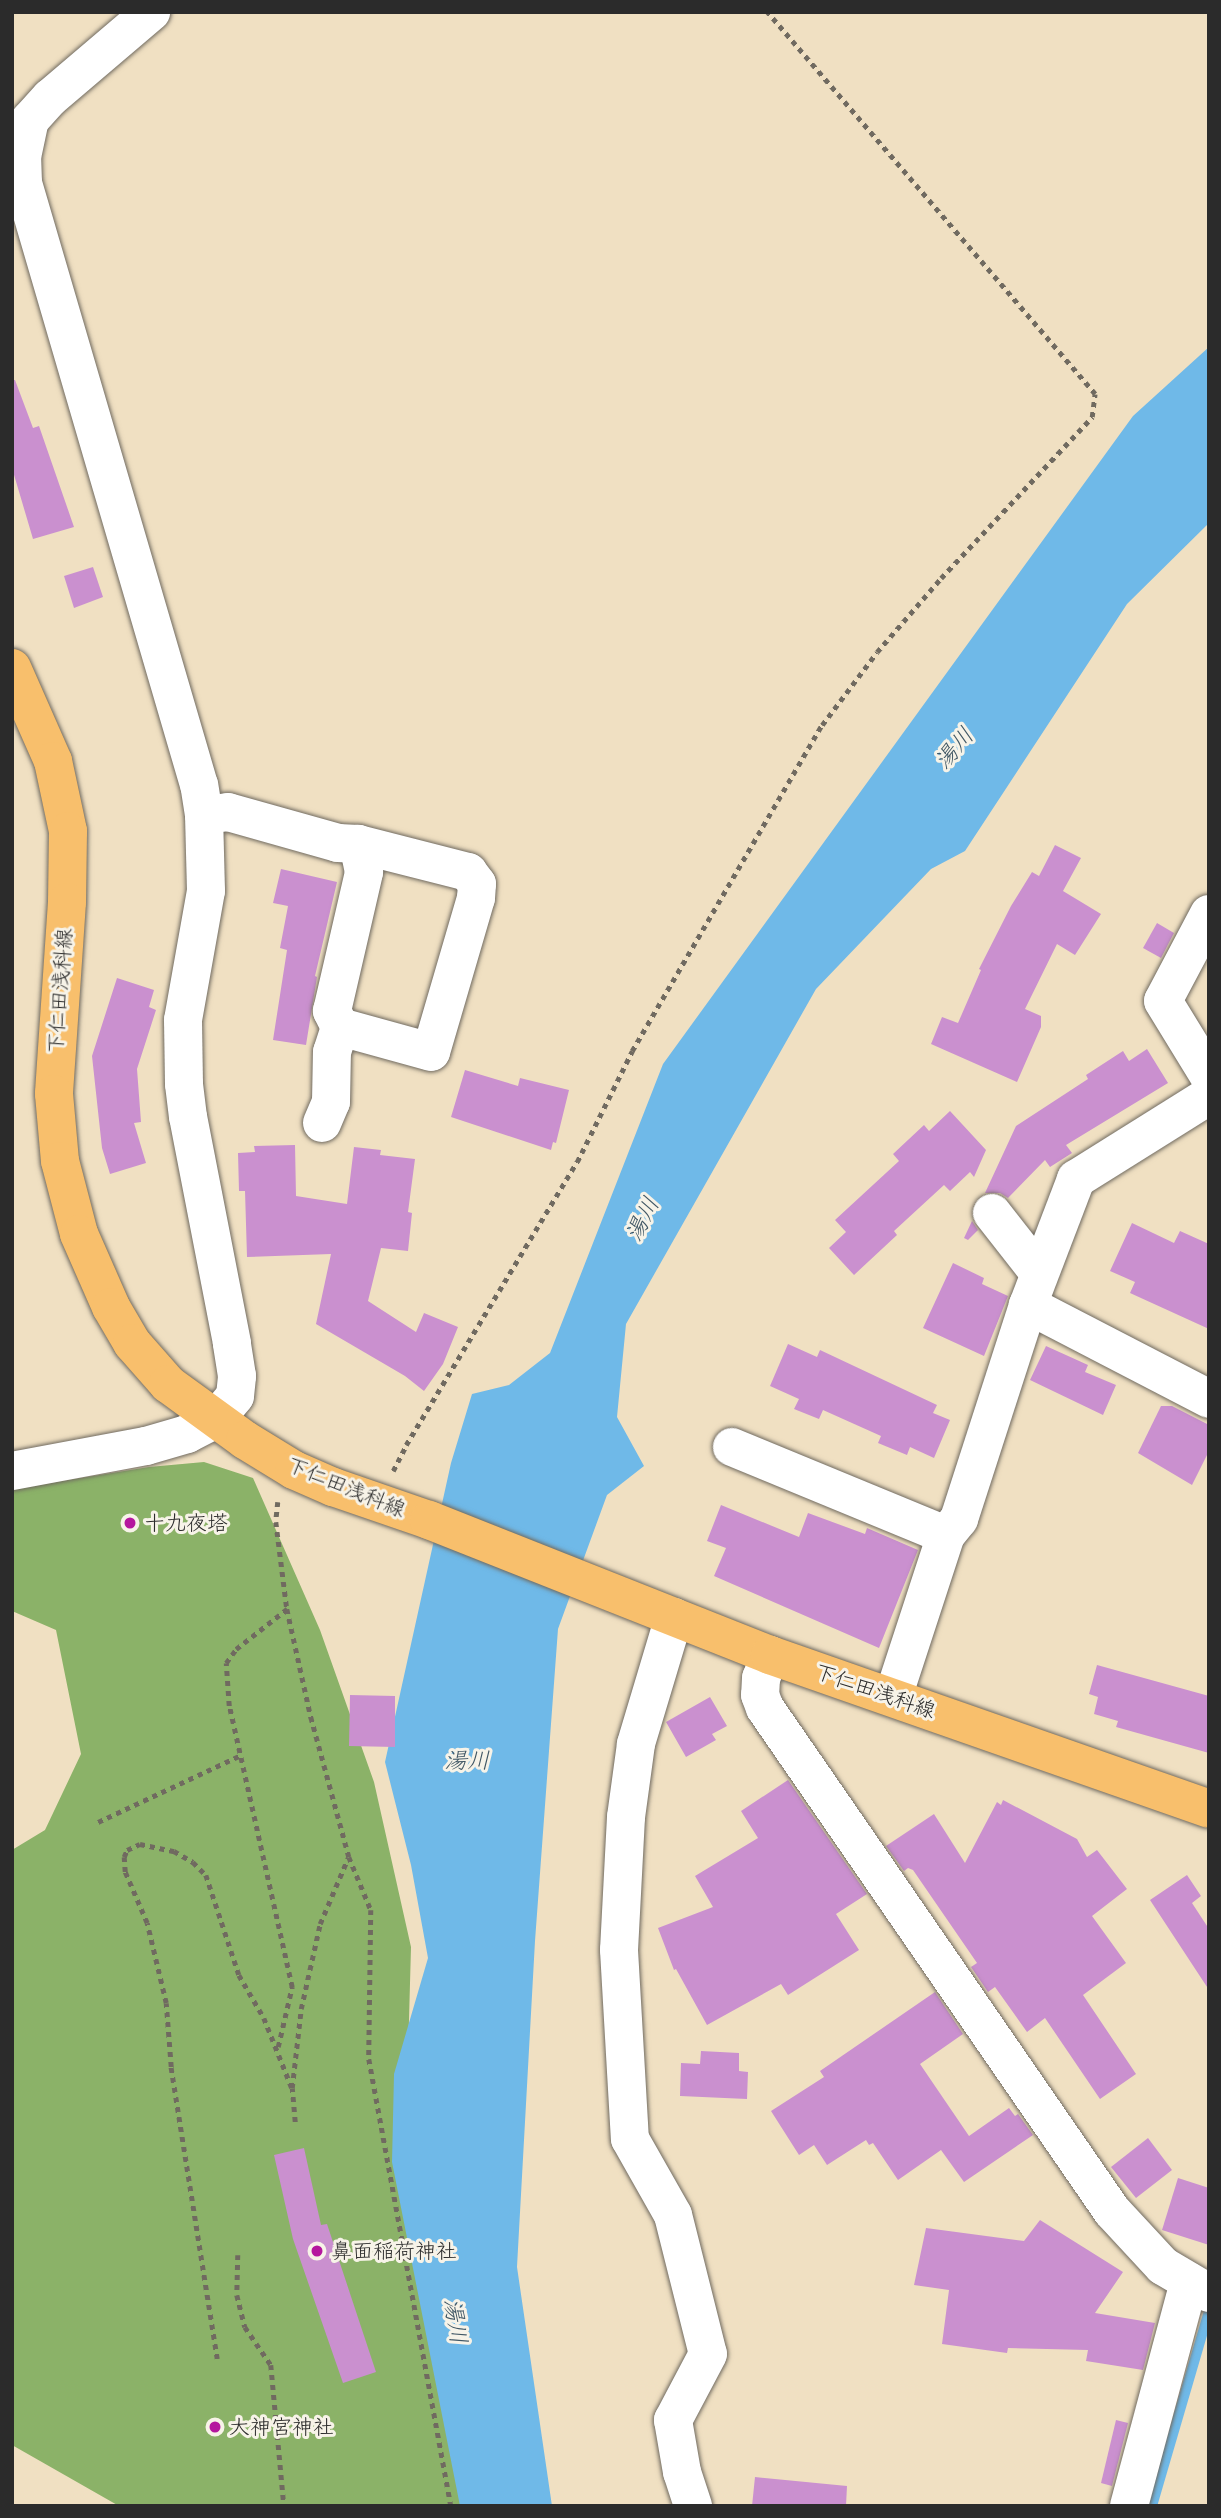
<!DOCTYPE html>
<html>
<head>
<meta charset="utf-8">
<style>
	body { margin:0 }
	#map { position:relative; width:1221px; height:2518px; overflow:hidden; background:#f0e0c2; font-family:"Patrick Hand","Klee One",sans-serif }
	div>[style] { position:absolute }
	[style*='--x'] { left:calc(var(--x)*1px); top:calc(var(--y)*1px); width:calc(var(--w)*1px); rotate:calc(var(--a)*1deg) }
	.forest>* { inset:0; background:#8bb268 }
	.water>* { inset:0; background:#6fb9e8 }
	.stream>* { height:10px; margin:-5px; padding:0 5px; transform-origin:5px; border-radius:5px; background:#6fb9e8 }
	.building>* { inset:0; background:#ca90cf }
	.path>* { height:4.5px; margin-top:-2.25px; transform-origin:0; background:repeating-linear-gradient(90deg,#706a60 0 5px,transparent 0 10px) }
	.roads { filter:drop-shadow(0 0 2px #706a60) drop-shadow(0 0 2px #706a60) }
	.minor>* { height:38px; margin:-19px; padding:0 19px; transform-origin:19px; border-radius:19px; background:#fff }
	.primary>* { height:38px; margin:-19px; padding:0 19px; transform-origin:19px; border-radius:19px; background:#f8bf6c }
	.dots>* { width:19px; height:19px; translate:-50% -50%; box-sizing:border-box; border:4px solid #f7f3e8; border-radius:50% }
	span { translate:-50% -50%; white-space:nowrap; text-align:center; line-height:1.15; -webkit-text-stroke:6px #f7f3e8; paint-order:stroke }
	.street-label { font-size:21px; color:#2b2b2b }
	.poi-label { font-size:21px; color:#2b2b2b }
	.left { translate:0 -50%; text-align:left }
	.water-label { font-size:23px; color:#3f5664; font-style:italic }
	.frame { position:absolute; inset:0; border:14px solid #2b2b2b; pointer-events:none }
</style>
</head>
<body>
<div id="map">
	<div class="forest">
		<div style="clip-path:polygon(204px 1462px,253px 1478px,320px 1630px,374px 1782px,411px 1947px,405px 2166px,471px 2506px,119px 2506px,12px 2445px,12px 1850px,45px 1830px,81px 1754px,56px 1630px,12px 1611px,12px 1489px,149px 1467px)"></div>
	</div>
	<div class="water">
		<div style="clip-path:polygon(1209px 347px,1209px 523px,1127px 604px,965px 851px,931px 869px,816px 989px,626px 1324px,617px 1417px,644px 1466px,607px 1495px,558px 1629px,535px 1941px,517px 2267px,552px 2506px,460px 2506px,392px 2162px,394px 2074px,428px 1958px,411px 1865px,385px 1762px,451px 1463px,472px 1394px,509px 1385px,550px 1353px,663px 1064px,1133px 416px)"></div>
	</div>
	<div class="stream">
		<div style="--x:1152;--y:2506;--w:203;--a:-73.7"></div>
	</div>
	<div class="building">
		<div style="clip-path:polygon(12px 380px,15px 380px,33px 428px,39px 426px,74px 527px,33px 539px,12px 468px)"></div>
		<div style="clip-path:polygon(93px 567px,103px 597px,74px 608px,64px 576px)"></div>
		<div style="clip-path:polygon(1055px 845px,1081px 858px,1063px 891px,1101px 914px,1075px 955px,1057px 944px,1025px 1009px,1041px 1016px,1041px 1027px,1017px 1082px,931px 1044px,942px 1017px,958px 1023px,981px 970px,979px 969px,1011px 906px,1032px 872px,1039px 876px)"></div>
		<div style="clip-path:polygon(281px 869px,337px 882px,315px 976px,317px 977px,306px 1045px,273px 1040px,287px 950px,280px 948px,288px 906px,273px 903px)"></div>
		<div style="clip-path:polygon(1157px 923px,1174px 933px,1161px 958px,1143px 948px)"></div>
		<div style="clip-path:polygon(117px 978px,154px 990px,149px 1007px,156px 1010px,137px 1069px,141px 1122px,134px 1123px,146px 1163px,110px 1174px,102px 1148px,92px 1056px)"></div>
		<div style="clip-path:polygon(1147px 1049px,1168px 1083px,1066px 1145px,1072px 1153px,1050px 1167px,1045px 1160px,1008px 1198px,1000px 1193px,985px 1193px,1016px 1126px,1088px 1079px,1086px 1075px,1123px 1051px,1129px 1061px)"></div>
		<div style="clip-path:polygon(465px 1070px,518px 1086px,520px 1078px,569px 1090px,556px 1143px,553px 1142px,551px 1150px,451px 1117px)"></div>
		<div style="clip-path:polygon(950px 1111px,986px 1150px,974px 1177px,970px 1172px,950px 1191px,944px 1185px,894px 1231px,897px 1235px,854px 1275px,829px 1248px,846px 1232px,835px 1220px,899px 1161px,893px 1154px,924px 1125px,929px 1131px)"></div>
		<div style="clip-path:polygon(295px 1145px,296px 1196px,347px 1204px,354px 1147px,381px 1150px,380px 1155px,415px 1159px,408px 1212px,412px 1213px,408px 1251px,381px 1248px,368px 1301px,416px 1332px,424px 1313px,458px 1327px,443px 1364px,424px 1391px,405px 1376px,316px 1324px,331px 1254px,247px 1257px,245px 1191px,239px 1191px,238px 1153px,255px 1152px,254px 1146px)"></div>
		<div style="clip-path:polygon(972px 1221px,978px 1230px,968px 1240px,964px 1238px)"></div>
		<div style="clip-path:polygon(1132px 1223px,1174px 1243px,1180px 1231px,1209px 1244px,1209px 1329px,1130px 1293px,1135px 1282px,1110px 1271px)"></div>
		<div style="clip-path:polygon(953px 1263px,984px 1278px,982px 1284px,1008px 1296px,984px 1356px,923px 1328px)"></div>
		<div style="clip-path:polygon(788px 1344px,817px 1357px,820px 1350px,937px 1405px,933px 1413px,950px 1420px,934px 1458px,910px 1447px,907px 1455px,878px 1443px,881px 1436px,823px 1410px,819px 1419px,794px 1409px,799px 1399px,770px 1386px)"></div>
		<div style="clip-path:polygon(1046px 1346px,1088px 1365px,1085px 1372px,1116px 1385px,1103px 1415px,1030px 1380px)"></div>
		<div style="clip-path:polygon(1161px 1406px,1172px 1406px,1209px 1425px,1209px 1451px,1192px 1485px,1138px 1453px)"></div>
		<div style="clip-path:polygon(721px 1505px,799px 1537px,808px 1513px,865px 1534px,867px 1528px,918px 1550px,879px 1648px,714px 1576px,726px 1548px,707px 1541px)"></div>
		<div style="clip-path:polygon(1097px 1665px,1209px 1696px,1209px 1753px,1116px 1727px,1118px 1721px,1094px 1714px,1098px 1697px,1089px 1694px)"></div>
		<div style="clip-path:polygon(350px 1695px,395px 1696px,395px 1747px,349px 1746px)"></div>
		<div style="clip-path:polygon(710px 1697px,727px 1726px,712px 1734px,716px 1740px,686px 1757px,666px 1722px)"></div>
		<div style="clip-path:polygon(788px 1780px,867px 1894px,836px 1914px,859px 1950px,788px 1995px,781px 1984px,707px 2025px,676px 1969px,674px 1970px,658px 1928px,713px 1907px,695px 1876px,758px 1838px,741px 1811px)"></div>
		<div style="clip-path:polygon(1003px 1800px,1077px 1839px,1087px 1857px,1097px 1850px,1127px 1889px,1092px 1916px,1126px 1963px,1083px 1995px,1136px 2074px,1100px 2099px,1045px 2018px,1027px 2032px,995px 1987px,988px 1992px,971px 1967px,977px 1963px,913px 1870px,908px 1868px,904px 1871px,886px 1846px,934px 1814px,965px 1863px,997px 1802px,1001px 1805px)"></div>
		<div style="clip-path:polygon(1187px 1875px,1201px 1896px,1192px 1903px,1209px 1929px,1209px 1990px,1150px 1900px)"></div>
		<div style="clip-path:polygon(935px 1992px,963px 2034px,920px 2064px,969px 2136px,1009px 2108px,1015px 2116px,1018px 2114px,1033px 2135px,964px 2182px,941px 2150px,898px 2180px,873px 2143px,869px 2145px,866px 2140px,827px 2165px,814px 2145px,799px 2155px,771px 2111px,824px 2077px,820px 2071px)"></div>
		<div style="clip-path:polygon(701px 2051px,739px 2053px,739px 2071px,748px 2072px,747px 2099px,680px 2096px,681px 2063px,700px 2064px)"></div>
		<div style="clip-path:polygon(1148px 2138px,1172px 2170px,1136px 2198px,1111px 2167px)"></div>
		<div style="clip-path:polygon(304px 2148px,321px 2225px,327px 2224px,376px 2372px,343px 2383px,293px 2239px,274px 2155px)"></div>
		<div style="clip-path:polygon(1178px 2178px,1209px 2188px,1209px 2245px,1162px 2230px)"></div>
		<div style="clip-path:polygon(1040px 2220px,1123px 2272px,1095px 2313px,1155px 2323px,1143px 2370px,1086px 2361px,1088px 2350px,1008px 2348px,1007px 2353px,942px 2344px,949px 2290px,914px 2285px,926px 2228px,1024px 2241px)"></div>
		<div style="clip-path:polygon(1116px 2420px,1128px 2423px,1112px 2486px,1101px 2483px)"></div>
		<div style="clip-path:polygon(755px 2477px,847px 2486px,846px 2506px,752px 2506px)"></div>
	</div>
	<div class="path">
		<div style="--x:393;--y:1471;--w:29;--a:-63"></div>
		<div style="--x:406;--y:1445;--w:331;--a:-58.9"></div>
		<div style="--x:577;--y:1162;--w:124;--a:-63.6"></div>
		<div style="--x:632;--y:1051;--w:377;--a:-59.8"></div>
		<div style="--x:822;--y:725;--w:91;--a:-53"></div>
		<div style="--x:877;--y:652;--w:98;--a:-49.1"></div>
		<div style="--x:941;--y:578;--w:221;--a:-46.8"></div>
		<div style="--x:1092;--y:417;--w:23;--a:-83"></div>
		<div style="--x:1095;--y:394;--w:503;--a:-130.65"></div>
		<div style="--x:278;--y:1502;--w:20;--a:96"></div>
		<div style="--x:276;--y:1522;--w:88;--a:82.8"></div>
		<div style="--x:287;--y:1609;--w:111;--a:77.5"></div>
		<div style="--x:311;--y:1717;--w:145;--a:74.8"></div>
		<div style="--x:349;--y:1857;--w:57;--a:67.5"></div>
		<div style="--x:371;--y:1910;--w:149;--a:90.8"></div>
		<div style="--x:369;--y:2059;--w:454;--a:79.6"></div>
		<div style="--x:98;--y:1822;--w:158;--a:-25.1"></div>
		<div style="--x:278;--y:2047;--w:62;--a:-76.9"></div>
		<div style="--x:292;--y:1987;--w:288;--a:-102.6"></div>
		<div style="--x:229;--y:1706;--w:43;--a:-94"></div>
		<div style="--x:226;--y:1663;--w:17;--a:-54"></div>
		<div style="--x:236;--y:1649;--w:65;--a:-38.1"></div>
		<div style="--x:295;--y:2122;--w:34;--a:-95"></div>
		<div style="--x:292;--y:2088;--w:80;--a:-83.5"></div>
		<div style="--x:301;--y:2009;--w:87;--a:-77.4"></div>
		<div style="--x:320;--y:1924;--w:72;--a:-67"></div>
		<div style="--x:238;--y:2255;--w:40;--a:91.4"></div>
		<div style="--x:237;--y:2295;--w:33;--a:76"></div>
		<div style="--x:245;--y:2327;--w:46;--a:55.6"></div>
		<div style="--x:271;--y:2365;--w:142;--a:84.7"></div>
		<div style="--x:217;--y:2359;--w:296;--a:-99"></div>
		<div style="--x:171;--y:2067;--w:64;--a:-94.5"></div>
		<div style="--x:166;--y:2003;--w:82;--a:-103.4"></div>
		<div style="--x:147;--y:1923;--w:56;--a:-113.3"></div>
		<div style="--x:125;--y:1872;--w:15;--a:-94"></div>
		<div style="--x:124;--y:1857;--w:8;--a:-67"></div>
		<div style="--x:127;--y:1850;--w:14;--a:-25"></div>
		<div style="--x:140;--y:1844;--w:35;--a:12"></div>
		<div style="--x:174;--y:1851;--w:22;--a:30"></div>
		<div style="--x:193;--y:1862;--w:18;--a:45"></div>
		<div style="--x:206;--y:1875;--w:105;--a:71.7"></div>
		<div style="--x:239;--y:1975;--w:50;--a:59.8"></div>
		<div style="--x:264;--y:2018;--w:75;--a:68.2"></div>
	</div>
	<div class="roads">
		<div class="minor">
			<div style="--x:204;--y:815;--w:24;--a:-7"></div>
			<div style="--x:228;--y:812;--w:114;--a:15.7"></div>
			<div style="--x:338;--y:843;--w:20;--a:3"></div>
			<div style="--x:358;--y:844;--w:114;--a:14.3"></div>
			<div style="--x:468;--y:872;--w:15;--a:53"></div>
			<div style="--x:477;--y:884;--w:14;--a:94"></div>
			<div style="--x:476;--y:898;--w:160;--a:106.3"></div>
			<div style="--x:431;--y:1052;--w:94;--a:-164.6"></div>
			<div style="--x:1209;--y:914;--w:98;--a:117.9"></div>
			<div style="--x:1163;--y:1001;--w:88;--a:58.5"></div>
			<div style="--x:322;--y:1123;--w:23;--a:-67"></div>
			<div style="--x:331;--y:1102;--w:50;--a:-88.9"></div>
			<div style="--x:332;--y:1052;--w:26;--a:-72"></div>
			<div style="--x:340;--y:1027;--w:18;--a:-117"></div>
			<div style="--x:332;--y:1011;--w:143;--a:-77"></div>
			<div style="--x:364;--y:872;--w:29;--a:-102"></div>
			<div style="--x:992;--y:1213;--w:76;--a:51.9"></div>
			<div style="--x:1028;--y:1305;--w:204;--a:27.4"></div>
			<div style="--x:732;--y:1447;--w:231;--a:22.4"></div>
			<div style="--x:12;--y:1471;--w:136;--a:-10.6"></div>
			<div style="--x:146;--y:1446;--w:43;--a:-16.3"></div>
			<div style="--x:187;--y:1434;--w:31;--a:-27"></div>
			<div style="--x:215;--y:1420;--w:31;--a:-50"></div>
			<div style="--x:235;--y:1396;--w:20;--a:-84"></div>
			<div style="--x:237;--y:1376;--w:33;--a:-99"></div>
			<div style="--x:232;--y:1343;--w:230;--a:-101"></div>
			<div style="--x:188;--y:1117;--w:33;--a:-97"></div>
			<div style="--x:184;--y:1084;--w:64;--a:-90.9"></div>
			<div style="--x:183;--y:1020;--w:131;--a:-79.9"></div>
			<div style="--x:206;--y:891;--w:76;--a:-91.5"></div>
			<div style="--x:204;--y:815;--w:30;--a:-99"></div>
			<div style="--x:199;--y:785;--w:627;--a:-106.3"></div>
			<div style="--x:23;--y:183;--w:26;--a:-92"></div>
			<div style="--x:22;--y:157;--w:38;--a:-78"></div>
			<div style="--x:30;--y:120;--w:30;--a:-48"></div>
			<div style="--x:50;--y:98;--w:133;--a:-40.4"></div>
			<div style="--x:674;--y:1617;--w:133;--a:106.7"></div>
			<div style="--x:636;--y:1744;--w:74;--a:97.8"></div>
			<div style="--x:626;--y:1817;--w:133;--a:93"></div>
			<div style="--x:619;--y:1950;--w:189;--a:86.7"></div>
			<div style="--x:630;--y:2139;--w:87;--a:60.5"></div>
			<div style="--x:673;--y:2215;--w:143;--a:75.9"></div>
			<div style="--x:708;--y:2354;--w:75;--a:117.9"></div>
			<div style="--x:673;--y:2420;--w:53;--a:80.2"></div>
			<div style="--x:682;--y:2472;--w:36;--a:72"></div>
			<div style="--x:770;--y:1655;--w:25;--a:111"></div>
			<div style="--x:761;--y:1678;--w:17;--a:93"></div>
			<div style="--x:760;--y:1695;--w:14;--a:69"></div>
			<div style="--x:765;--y:1708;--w:611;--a:55.4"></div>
			<div style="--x:1112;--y:2211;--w:75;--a:47.2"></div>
			<div style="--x:1163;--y:2266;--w:53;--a:30.4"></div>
			<div style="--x:893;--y:1697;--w:170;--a:-71.9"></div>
			<div style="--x:946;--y:1535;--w:21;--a:-51"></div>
			<div style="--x:959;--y:1519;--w:225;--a:-72.1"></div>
			<div style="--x:1028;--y:1305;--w:135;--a:-69.1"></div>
			<div style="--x:1076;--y:1179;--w:157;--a:-32"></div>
			<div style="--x:1129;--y:2506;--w:232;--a:-75"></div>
		</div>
		<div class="primary">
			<div style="--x:12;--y:668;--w:102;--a:66.2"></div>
			<div style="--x:53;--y:761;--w:72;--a:77.9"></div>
			<div style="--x:68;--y:831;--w:71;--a:90.8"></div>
			<div style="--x:67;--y:902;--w:192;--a:93.9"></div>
			<div style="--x:54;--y:1094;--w:67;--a:84.9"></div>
			<div style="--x:60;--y:1161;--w:75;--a:75.4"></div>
			<div style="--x:79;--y:1234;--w:80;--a:66.3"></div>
			<div style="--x:111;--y:1307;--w:42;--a:59.7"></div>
			<div style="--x:132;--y:1343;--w:55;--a:48.7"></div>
			<div style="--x:168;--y:1384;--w:95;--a:36"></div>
			<div style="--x:245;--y:1440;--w:57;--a:31.5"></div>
			<div style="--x:294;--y:1470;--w:43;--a:23.6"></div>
			<div style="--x:333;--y:1487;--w:102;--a:19"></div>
			<div style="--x:429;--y:1520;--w:367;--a:21.6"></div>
			<div style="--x:770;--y:1655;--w:465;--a:19.3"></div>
		</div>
	</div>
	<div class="dots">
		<div style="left:130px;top:1523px;background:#b5179e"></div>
		<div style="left:317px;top:2251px;background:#b5179e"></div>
		<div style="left:215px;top:2427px;background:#b5179e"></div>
	</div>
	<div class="street-label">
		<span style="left:60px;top:991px;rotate:-86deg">下仁田浅科線</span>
		<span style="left:346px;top:1487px;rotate:22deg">下仁田浅科線</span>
		<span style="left:875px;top:1691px;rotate:19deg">下仁田浅科線</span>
	</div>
	<div class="poi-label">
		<span class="left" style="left:144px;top:1523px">十九夜塔</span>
		<span class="left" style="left:331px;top:2251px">鼻面稲荷神社</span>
		<span class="left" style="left:229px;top:2427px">大神宮神社</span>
	</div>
	<div class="water-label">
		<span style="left:954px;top:748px;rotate:-49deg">湯川</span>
		<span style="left:642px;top:1219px;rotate:-63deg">湯川</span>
		<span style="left:467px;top:1760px">湯川</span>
		<span style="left:456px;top:2321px;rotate:81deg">湯川</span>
	</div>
	<div class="frame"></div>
</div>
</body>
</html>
